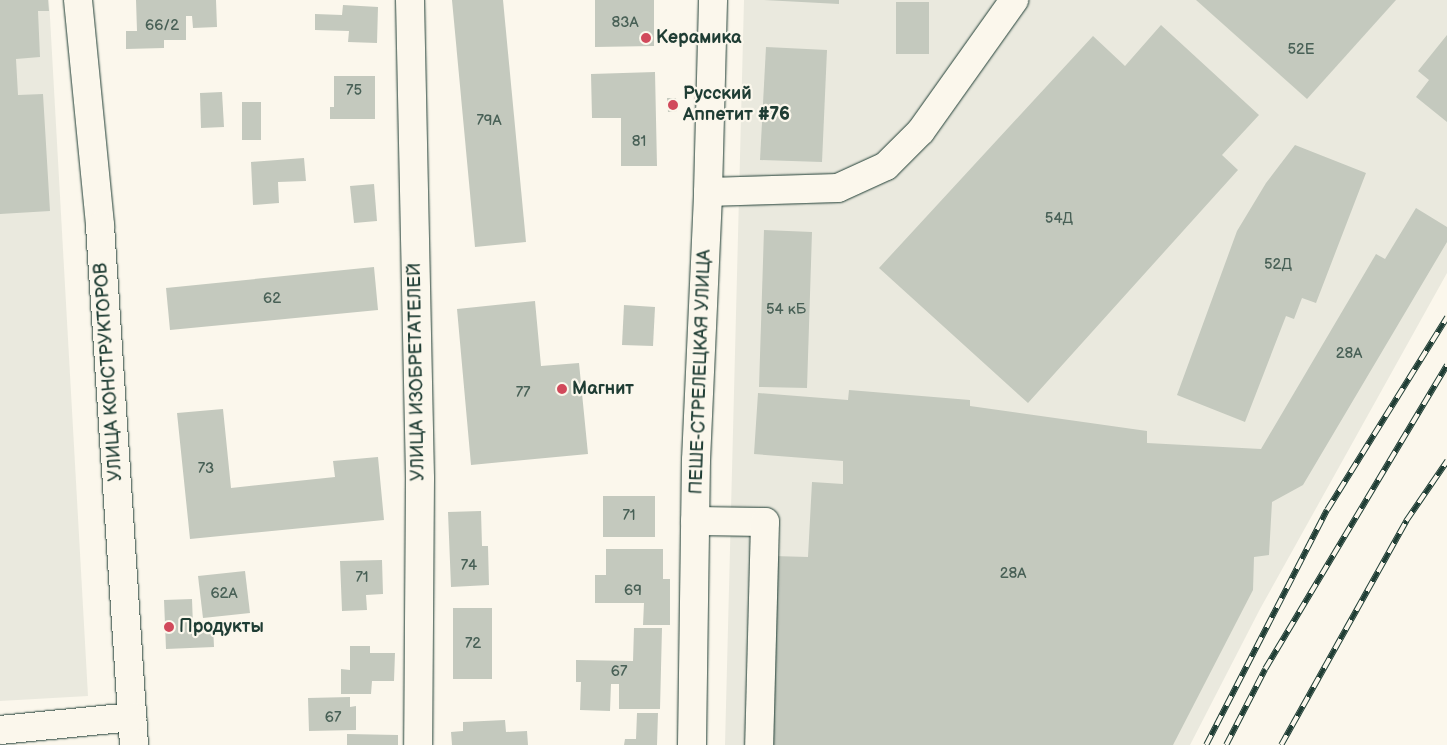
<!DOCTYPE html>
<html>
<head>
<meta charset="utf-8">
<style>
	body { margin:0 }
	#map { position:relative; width:1447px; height:745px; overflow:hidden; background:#fbf7ec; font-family:"Balsamiq Sans",sans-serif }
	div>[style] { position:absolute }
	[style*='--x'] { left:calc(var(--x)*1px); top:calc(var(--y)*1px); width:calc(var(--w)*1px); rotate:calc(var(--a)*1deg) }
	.built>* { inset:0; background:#eae9de }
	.building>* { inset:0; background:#c4c9be }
	.roads { filter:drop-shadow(0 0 1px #1f3d34) drop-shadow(0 0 1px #1f3d34) }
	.minor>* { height:28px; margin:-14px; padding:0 14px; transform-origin:14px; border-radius:14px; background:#fbf7ec }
	.rail>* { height:5.5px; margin-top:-2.75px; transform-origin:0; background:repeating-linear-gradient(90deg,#fbf7ec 0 11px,#1f3d34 0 22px); box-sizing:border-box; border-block:1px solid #1f3d34 }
	.dots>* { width:14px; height:14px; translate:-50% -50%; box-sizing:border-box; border:2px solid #fbf7ec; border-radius:50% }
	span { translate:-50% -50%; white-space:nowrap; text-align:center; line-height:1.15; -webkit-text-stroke:4.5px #fbf7ec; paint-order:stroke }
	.number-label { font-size:15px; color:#486056 }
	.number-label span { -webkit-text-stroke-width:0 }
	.poi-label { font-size:18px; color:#1f3d34; font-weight:700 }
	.left { translate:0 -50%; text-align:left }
	.street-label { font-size:18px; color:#1f3d34 }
</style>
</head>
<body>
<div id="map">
	<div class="built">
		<div style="clip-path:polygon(0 0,49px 0,88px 696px,0 701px)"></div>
		<div style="clip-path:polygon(744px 0,1447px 0,1447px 273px,1260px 609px,1190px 745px,725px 745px)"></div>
	</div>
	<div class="building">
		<div style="clip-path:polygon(0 0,48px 0,49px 11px,38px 11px,40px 57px,16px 59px,18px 95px,43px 94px,50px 211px,0 214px)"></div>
		<div style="clip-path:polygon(136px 0,216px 0,217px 27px,193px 28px,192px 16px,186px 16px,186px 40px,164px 40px,164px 48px,126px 49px,126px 31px,137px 31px)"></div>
		<div style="clip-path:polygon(452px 0,503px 0,526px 242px,475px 247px)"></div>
		<div style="clip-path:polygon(595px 0,654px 0,654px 46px,595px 47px)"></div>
		<div style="clip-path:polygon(764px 0,839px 0,839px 4px)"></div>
		<div style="clip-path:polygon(1196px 0,1396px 0,1307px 99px)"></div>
		<div style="clip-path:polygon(896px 2px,929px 2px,929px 54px,896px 54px)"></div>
		<div style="clip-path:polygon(343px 5px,378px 7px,377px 43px,348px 42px,349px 31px,315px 30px,315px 14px,342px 15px)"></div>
		<div style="clip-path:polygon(1161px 25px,1259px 115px,1222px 155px,1238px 170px,1028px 403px,879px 268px,1093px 36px,1125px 66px)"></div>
		<div style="clip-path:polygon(1447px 35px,1447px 122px,1416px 97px,1429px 80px,1418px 71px)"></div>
		<div style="clip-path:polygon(766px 47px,827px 50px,822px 162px,760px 160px)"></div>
		<div style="clip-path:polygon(655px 72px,657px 166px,621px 166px,621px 118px,592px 118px,591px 74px)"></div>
		<div style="clip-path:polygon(334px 76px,375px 76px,375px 119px,330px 119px,330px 107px,334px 107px)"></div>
		<div style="clip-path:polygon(222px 92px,224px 127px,201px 128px,200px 93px)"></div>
		<div style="clip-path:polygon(667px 98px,676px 98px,677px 111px,668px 112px)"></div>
		<div style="clip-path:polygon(242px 102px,261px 102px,261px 140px,242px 140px)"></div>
		<div style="clip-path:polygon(1295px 145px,1366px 173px,1316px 303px,1302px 298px,1294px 319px,1286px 316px,1245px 422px,1177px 395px,1237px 231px,1266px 183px)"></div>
		<div style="clip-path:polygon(304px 158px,306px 181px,278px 182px,279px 203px,253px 205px,251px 162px)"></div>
		<div style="clip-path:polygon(374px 184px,377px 221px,354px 223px,350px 186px)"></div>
		<div style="clip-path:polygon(1416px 208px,1447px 227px,1447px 242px,1303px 485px,1272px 502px,1269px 555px,1254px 557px,1253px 590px,1173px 745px,765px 745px,773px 556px,808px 557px,812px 482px,843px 484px,843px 461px,754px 454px,758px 393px,848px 400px,849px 390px,970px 400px,970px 406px,1147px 431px,1147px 443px,1261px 449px,1376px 254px,1385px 259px)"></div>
		<div style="clip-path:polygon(764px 230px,812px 232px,807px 388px,759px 387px)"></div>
		<div style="clip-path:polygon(374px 267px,378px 310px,170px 330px,166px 288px)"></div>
		<div style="clip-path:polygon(535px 301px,541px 366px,579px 363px,588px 454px,471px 465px,457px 309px)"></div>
		<div style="clip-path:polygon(624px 305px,655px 307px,653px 346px,622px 345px)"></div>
		<div style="clip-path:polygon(223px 409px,231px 488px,335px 477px,333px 461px,378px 457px,384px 520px,190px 539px,177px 413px)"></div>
		<div style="clip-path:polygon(603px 496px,655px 496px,655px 537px,603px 537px)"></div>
		<div style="clip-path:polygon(481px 511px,482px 546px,488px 546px,489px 585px,451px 587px,448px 512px)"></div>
		<div style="clip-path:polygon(606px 549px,663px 549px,663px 579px,670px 579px,670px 625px,643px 625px,644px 603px,595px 603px,595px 575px,606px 575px)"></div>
		<div style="clip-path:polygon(382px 560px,383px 594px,366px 595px,367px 610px,342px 611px,340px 561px)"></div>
		<div style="clip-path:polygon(245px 571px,250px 613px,203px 618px,198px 576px)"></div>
		<div style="clip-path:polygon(192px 599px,193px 626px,213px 625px,214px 647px,166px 649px,164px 600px)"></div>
		<div style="clip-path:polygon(453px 608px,492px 608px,492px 679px,453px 679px)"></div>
		<div style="clip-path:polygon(634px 628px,662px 628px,660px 709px,619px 709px,619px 684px,611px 684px,610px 711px,580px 710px,581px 682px,576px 682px,576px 660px,633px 661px)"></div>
		<div style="clip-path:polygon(350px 646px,370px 646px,370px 653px,395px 653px,394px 681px,372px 681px,371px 694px,341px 694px,341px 669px,350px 670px)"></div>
		<div style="clip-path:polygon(350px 697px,350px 707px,356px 706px,356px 730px,309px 731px,308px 698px)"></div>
		<div style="clip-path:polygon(637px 713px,658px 713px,657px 745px,624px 745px,625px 739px,636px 739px)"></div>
		<div style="clip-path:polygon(505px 720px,506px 732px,527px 731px,528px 745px,452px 745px,451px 732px,463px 731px,463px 722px)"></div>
		<div style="clip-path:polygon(347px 734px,398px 735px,398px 745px,347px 745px)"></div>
	</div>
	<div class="roads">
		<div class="minor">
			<div style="--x:78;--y:0;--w:227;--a:84.4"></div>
			<div style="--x:100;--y:226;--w:520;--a:86.25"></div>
			<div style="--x:410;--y:0;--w:479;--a:88.8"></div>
			<div style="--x:420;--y:479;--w:266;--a:90.4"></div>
			<div style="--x:708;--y:192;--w:130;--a:-1.8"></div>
			<div style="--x:838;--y:188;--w:53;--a:-24.6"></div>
			<div style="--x:886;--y:166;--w:49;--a:-45"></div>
			<div style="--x:921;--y:131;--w:161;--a:-54.6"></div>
			<div style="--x:695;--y:521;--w:70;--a:0.8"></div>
			<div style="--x:765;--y:522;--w:223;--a:91.5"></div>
			<div style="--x:0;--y:730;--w:133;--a:-5.6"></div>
			<div style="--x:692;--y:745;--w:285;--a:-89.2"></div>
			<div style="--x:696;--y:460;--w:268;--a:-87.4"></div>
			<div style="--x:708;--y:192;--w:192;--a:-88.5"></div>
		</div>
	</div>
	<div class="rail">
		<div style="--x:1206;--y:745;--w:264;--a:-62.8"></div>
		<div style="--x:1327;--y:510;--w:227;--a:-58.1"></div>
		<div style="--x:1226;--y:745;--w:85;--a:-62.8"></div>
		<div style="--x:1265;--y:669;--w:354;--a:-59.1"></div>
		<div style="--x:1281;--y:745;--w:257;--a:-60.8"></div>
		<div style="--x:1406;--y:521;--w:73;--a:-55.7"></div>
	</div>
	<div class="dots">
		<div style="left:646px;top:38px;background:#d1495b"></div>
		<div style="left:673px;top:105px;background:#d1495b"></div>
		<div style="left:562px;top:389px;background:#d1495b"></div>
		<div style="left:169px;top:627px;background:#d1495b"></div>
	</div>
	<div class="number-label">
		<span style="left:625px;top:23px">83А</span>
		<span style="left:162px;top:26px">66/2</span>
		<span style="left:1301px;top:50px">52Е</span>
		<span style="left:354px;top:91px">75</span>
		<span style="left:489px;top:121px">79А</span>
		<span style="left:639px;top:142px">81</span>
		<span style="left:1059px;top:219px">54Д</span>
		<span style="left:1278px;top:265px">52Д</span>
		<span style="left:272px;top:299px">62</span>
		<span style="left:786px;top:310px">54 кБ</span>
		<span style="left:1349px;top:354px">28А</span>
		<span style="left:523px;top:393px">77</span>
		<span style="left:206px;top:469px">73</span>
		<span style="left:629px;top:516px">71</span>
		<span style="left:469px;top:566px">74</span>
		<span style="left:1013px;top:574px">28А</span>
		<span style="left:362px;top:578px">71</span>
		<span style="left:633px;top:591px">69</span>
		<span style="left:224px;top:594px">62А</span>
		<span style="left:473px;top:644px">72</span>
		<span style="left:619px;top:672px">67</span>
		<span style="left:333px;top:718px">67</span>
	</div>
	<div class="poi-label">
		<span class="left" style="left:656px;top:38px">Керамика</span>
		<span class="left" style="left:683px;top:105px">Русский<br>Аппетит #76</span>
		<span class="left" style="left:572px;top:389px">Магнит</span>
		<span class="left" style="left:179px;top:627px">Продукты</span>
	</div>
	<div class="street-label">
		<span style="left:109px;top:372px;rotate:-94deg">УЛИЦА КОНСТРУКТОРОВ</span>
		<span style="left:417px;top:372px;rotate:-91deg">УЛИЦА ИЗОБРЕТАТЕЛЕЙ</span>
		<span style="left:701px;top:372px;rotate:-88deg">ПЕШЕ-СТРЕЛЕЦКАЯ УЛИЦА</span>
	</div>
</div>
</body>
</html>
